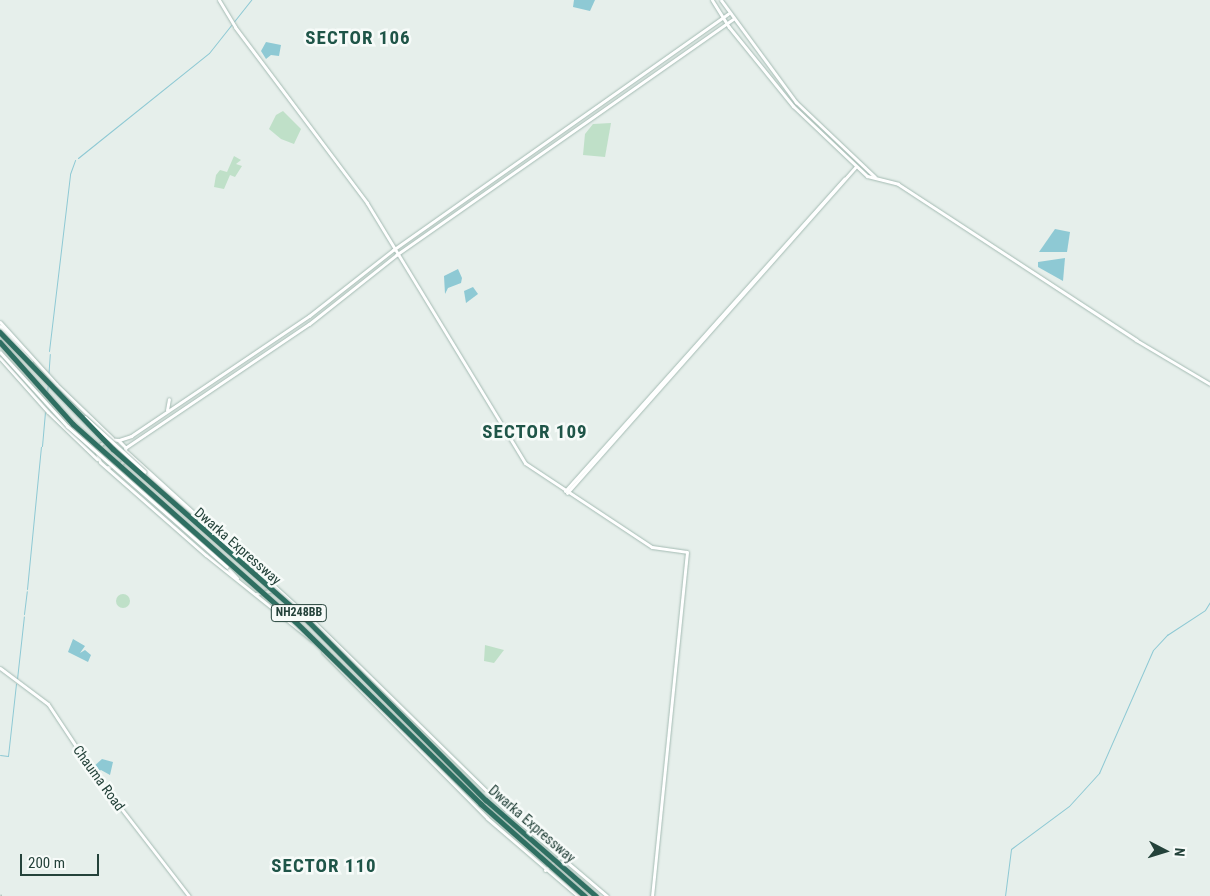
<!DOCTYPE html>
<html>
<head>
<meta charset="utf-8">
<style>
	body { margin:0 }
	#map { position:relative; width:1210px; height:896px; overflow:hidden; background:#e6efeb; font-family:"Roboto Condensed",sans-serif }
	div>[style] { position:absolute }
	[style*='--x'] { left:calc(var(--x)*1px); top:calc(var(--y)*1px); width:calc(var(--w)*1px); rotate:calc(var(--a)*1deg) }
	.green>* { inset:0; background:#bfe0c8 }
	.round { border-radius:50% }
	.water>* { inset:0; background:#8ec9d4 }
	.stream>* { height:1px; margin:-0.5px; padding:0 0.5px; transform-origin:0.5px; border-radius:0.5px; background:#8ec9d4 }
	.roads { filter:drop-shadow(0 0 1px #a4bbb3) drop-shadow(0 0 1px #a4bbb3) }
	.secondary>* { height:3px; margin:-1.5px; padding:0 1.5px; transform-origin:1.5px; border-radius:1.5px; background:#fff }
	.rail>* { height:3px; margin-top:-1.5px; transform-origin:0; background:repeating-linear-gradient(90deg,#f7fbf9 0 4px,#5f7d75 0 8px); box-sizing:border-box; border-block:1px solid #5f7d75 }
	.bridges { filter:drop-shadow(0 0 1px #a4bbb3) drop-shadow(0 0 1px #a4bbb3) }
	.secondary-bridge>* { height:3px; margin:-1.5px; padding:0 1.5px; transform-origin:1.5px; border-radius:1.5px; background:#fff }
	.highway-bridge>* { height:4.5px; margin:-2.25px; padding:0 2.25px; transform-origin:2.25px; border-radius:2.25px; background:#2f6f62 }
	span { translate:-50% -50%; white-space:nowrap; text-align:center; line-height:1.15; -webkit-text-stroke:5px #f7fbf9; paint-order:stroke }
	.shield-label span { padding:1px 4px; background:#f7fbf9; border:1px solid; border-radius:4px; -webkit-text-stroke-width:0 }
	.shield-label { font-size:12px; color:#24423a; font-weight:700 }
	.street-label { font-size:14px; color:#24423a }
	.district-label { font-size:19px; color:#1f5548; font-weight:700; letter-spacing:1px }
	.north { position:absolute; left:1140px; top:826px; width:50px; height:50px; -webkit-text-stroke:4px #f7fbf9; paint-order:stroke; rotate:95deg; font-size:14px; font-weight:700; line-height:20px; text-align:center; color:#24423a }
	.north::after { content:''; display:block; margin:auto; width:18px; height:22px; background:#24423a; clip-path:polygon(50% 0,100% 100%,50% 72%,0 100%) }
	.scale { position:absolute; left:20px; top:854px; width:79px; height:22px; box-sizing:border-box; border:2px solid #24423a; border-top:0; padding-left:6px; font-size:15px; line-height:18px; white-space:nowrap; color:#24423a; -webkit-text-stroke:4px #f7fbf9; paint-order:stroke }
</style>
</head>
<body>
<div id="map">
	<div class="green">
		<div style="clip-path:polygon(283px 111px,301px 129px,294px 144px,281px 139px,269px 129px,276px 115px)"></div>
		<div style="clip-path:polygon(611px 123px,605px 157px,583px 155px,585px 134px,593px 124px)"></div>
		<div style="clip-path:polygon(234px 156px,241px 160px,236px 164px,242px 166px,235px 177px,230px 175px,224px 189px,214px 187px,216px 175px,220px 170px,227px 172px)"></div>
		<div class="round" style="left:116px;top:594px;width:14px;height:14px"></div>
		<div style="clip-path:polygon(485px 645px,504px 650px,494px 663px,484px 661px)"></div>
	</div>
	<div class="water">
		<div style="clip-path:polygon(574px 0,595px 0,590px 11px,573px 7px)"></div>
		<div style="clip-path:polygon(266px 42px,281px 45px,279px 56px,271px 55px,266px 59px,261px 51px)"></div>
		<div style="clip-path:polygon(1055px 229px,1070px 232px,1067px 252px,1039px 252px)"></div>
		<div style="clip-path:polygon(1065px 258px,1063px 281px,1038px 267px,1038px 262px)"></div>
		<div style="clip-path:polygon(458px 269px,462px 278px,461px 283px,448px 288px,445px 294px,444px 276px)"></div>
		<div style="clip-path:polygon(473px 287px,478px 294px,466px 303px,464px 291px)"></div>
		<div style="clip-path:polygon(73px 639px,85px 646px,80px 653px,85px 650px,91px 655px,88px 662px,68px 652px)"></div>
		<div style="clip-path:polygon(102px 759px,113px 762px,110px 775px,101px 770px,97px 772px,93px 767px)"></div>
	</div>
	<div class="stream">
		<div style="--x:78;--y:158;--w:168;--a:-38.7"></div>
		<div style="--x:209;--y:53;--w:68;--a:-51.6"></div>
		<div style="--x:49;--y:351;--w:178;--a:-83.2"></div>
		<div style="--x:70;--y:174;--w:15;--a:-70"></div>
		<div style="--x:48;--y:380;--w:26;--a:-86"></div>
		<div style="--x:47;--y:393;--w:9;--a:-84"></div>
		<div style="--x:42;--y:446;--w:34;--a:-85"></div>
		<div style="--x:27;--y:589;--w:143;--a:-84.4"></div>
		<div style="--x:24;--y:614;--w:23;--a:-83"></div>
		<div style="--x:17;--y:679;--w:63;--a:-83.7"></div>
		<div style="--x:0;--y:755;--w:8;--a:7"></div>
		<div style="--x:8;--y:756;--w:73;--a:-83.7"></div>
		<div style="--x:1005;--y:896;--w:47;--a:-82.7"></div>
		<div style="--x:1011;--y:849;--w:72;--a:-36.6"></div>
		<div style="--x:1069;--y:806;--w:45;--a:-47.7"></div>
		<div style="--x:1099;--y:773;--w:134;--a:-66.3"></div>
		<div style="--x:1153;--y:650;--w:21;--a:-47"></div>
		<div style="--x:1167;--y:635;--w:45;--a:-33.3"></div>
		<div style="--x:1205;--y:610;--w:9;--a:-58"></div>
	</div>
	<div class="roads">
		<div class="secondary">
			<div style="--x:219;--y:0;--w:31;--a:59"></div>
			<div style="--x:235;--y:27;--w:220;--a:53.1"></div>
			<div style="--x:367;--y:203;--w:304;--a:58.7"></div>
			<div style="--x:525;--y:463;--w:152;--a:33.5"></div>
			<div style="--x:652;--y:547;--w:35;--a:8"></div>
			<div style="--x:687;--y:552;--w:346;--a:95.8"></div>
			<div style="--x:712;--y:0;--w:32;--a:58"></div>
			<div style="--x:729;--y:27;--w:102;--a:51"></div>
			<div style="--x:793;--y:106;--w:102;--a:43.4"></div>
			<div style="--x:867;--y:176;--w:32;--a:14"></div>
			<div style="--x:898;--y:184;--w:285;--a:33.2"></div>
			<div style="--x:1136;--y:340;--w:86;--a:30.7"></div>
			<div style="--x:721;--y:0;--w:127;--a:53.7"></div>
			<div style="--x:796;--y:102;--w:109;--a:43.5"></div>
			<div style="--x:0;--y:322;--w:84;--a:47.9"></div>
			<div style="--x:56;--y:384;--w:78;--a:44"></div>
			<div style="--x:0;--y:326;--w:47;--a:48.5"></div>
			<div style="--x:0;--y:358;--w:72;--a:48.4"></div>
			<div style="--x:48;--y:412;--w:68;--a:43.8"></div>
			<div style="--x:167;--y:410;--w:11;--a:-80"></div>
			<div style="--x:119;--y:440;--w:13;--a:-18"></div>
			<div style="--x:131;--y:436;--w:215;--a:-34"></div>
			<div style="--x:309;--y:316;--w:107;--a:-38.2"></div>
			<div style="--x:393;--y:250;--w:410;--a:-35.2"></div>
			<div style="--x:125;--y:448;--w:222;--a:-34"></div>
			<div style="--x:309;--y:324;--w:111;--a:-38.4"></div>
			<div style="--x:396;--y:255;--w:411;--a:-35"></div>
			<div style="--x:127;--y:452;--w:251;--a:42.3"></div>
			<div style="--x:313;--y:621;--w:273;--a:44.4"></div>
			<div style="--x:508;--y:812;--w:130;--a:40.3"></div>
			<div style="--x:108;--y:467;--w:13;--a:-13"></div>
			<div style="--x:121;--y:464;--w:9;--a:-58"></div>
			<div style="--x:126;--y:456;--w:9;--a:-96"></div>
			<div style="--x:125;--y:447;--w:10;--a:-135"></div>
			<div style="--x:118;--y:440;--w:9;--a:-174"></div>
			<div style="--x:109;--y:439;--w:9;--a:148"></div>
			<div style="--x:101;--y:444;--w:10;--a:114"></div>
			<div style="--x:97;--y:453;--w:9;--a:72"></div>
			<div style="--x:100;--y:462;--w:141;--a:41.3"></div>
			<div style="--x:206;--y:555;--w:136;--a:38.7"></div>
			<div style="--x:145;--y:472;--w:132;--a:40.7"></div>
			<div style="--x:565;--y:491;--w:419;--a:-48.2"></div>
			<div style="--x:567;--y:493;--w:435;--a:-48.5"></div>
			<div style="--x:227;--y:567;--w:15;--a:48"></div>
			<div style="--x:256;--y:594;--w:18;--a:-13"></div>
			<div style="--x:323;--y:652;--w:233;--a:45.3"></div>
			<div style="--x:487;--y:818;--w:120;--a:40.6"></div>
			<div style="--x:0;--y:668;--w:60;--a:36.9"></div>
			<div style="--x:48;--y:704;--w:82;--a:56.5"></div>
			<div style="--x:93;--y:772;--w:157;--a:52.3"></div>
			<div style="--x:545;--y:870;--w:21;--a:-41"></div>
		</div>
	</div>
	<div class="rail">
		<div style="--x:0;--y:895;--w:1;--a:45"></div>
	</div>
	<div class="bridges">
		<div class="secondary-bridge">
			<div style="--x:0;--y:352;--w:100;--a:47.8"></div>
			<div style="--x:67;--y:426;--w:213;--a:41.4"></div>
			<div style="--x:85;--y:417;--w:81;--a:42.5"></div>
		</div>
		<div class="highway-bridge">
			<div style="--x:0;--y:332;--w:163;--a:46"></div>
			<div style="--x:113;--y:449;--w:261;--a:41.4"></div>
			<div style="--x:309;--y:622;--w:251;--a:45.2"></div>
			<div style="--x:486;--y:800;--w:146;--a:41.1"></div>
			<div style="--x:0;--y:342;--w:110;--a:48.3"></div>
			<div style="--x:73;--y:424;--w:297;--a:41.6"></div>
			<div style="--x:295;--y:621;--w:261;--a:44.5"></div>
			<div style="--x:481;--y:804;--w:139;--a:41.5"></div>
		</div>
	</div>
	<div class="shield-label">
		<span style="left:299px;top:613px">NH248BB</span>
	</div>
	<div class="street-label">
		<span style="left:238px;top:546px;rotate:41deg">Dwarka Expressway</span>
		<span style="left:99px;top:778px;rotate:54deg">Chauma Road</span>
		<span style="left:532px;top:824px;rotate:41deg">Dwarka Expressway</span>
	</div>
	<div class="district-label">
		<span style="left:358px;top:38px">SECTOR 106</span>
		<span style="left:535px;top:432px">SECTOR 109</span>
		<span style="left:324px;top:866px">SECTOR 110</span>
	</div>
	<div class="north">N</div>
	<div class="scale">200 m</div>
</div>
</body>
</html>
